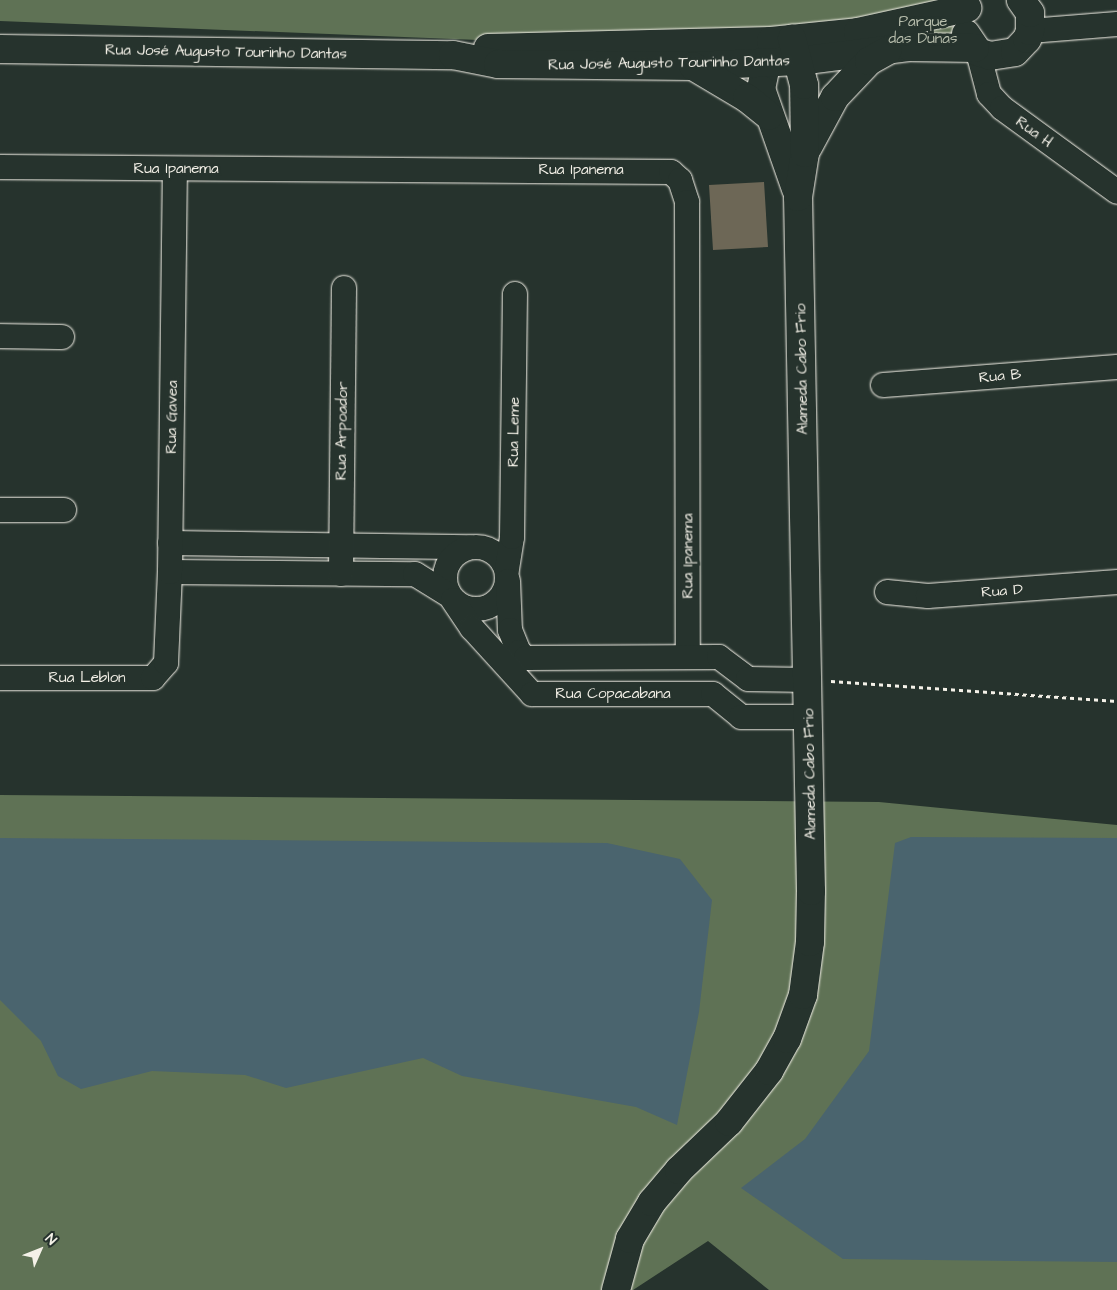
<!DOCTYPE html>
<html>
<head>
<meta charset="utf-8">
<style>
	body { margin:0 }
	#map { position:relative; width:1117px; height:1290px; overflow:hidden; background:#26332d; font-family:"Architects Daughter",sans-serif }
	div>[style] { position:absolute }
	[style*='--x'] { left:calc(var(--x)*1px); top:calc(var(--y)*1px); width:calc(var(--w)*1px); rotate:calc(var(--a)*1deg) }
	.green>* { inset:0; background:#5f7255 }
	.water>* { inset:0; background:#4a646e }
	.building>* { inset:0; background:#6d6756 }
	.path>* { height:3px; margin-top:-1.5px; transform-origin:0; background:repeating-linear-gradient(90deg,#f4f1e8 0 4px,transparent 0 8px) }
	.roads { filter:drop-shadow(0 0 1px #f4f1e8) drop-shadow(0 0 1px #f4f1e8) }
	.street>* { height:24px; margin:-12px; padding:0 12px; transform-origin:12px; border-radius:12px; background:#26332d }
	.street>.ring { margin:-12px; padding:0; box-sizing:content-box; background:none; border:24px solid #26332d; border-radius:50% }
	.secondary>* { height:28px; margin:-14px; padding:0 14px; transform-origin:14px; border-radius:14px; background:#26332d }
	span { translate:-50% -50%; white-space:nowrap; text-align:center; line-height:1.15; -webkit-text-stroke:5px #26332d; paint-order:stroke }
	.park-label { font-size:15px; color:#b8bead }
	.street-label { font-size:15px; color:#f4f1e8 }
	.north { position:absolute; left:15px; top:1225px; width:50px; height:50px; -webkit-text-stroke:4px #26332d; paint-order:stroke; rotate:46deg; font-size:14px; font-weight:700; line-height:20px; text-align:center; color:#f4f1e8 }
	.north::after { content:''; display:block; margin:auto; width:18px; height:22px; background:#f4f1e8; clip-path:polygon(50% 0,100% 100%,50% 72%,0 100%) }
</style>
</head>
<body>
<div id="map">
	<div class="green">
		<div style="clip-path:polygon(0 0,952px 0,954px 59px,0 21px)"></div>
		<div style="clip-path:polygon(0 795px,879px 802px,1117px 825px,1117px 1290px,769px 1290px,708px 1241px,633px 1290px,0 1290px)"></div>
	</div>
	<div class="water">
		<div style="clip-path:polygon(911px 837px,1117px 838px,1117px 1262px,843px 1259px,741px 1188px,805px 1139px,869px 1051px,895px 843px)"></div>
		<div style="clip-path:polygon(0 838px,607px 843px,680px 859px,712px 900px,699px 1012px,677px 1125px,636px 1107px,462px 1076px,423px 1058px,286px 1088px,245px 1075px,152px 1071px,81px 1089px,58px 1076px,41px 1041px,0 1000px)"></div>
	</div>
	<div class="building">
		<div style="clip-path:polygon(764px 182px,768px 247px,713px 250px,709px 185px)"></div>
	</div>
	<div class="path">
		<div style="--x:831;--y:681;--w:287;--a:4"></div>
	</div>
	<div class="roads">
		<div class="street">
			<div style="--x:1030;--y:31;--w:87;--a:-4.6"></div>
			<div style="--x:978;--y:52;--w:43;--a:75.3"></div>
			<div style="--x:989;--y:94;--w:19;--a:47"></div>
			<div style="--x:1002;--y:108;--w:142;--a:36.1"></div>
			<div style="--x:0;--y:167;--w:671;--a:0.43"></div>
			<div style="--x:671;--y:172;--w:12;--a:42"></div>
			<div style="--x:680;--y:180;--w:23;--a:72"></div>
			<div style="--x:687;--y:202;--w:455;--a:89.9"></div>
			<div style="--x:0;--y:336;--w:62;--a:0.9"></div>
			<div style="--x:883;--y:385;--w:235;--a:-4.4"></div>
			<div style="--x:0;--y:510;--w:64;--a:0"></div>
			<div style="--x:170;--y:543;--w:300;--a:0.8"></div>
			<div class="ring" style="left:445px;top:547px;width:38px;height:38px"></div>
			<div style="--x:507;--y:569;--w:32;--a:-81"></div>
			<div style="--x:512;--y:537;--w:243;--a:-89.3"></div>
			<div style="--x:170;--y:572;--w:245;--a:0.5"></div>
			<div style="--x:415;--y:574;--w:40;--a:32"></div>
			<div style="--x:341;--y:574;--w:286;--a:-89.4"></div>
			<div style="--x:508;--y:581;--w:49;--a:87.7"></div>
			<div style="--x:510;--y:630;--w:24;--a:68"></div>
			<div style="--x:519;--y:652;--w:9;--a:41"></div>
			<div style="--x:526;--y:658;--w:193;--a:-0.3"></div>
			<div style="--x:719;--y:657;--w:36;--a:37"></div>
			<div style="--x:748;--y:679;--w:60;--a:1"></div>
			<div style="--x:887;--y:592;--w:41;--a:5.6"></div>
			<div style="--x:928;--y:596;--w:190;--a:-4.2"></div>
			<div style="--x:453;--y:600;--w:34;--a:56"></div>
			<div style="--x:472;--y:628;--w:89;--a:47.7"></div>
			<div style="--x:532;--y:694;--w:181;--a:0"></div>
			<div style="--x:713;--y:694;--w:36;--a:39"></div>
			<div style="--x:741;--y:717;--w:68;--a:0"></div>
			<div style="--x:0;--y:678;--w:153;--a:0"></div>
			<div style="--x:153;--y:678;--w:20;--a:-49"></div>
			<div style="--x:166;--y:663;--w:91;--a:-87.5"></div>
			<div style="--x:170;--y:572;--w:402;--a:-89.3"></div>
		</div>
		<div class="secondary">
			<div style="--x:966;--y:34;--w:22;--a:56"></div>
			<div style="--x:978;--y:52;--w:13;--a:18"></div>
			<div style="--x:990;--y:56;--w:25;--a:-9"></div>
			<div style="--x:1015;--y:52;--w:18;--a:-47"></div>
			<div style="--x:1027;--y:39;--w:9;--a:-69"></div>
			<div style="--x:1030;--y:31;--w:18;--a:-90"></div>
			<div style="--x:1030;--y:13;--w:16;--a:-125"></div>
			<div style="--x:770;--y:46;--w:44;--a:101.8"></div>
			<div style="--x:761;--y:89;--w:106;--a:70.7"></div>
			<div style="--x:488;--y:48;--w:283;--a:-1.4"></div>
			<div style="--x:771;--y:41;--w:87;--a:-5.9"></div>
			<div style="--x:858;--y:32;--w:112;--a:-12.4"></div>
			<div style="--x:0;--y:49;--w:453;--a:0.8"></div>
			<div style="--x:453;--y:55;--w:46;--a:11.3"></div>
			<div style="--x:498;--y:64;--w:195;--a:0.6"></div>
			<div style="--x:693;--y:66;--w:106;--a:-2.7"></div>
			<div style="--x:799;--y:61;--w:112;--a:-7.2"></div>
			<div style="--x:910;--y:47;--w:65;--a:0.9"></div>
			<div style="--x:693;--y:66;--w:63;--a:30.7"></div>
			<div style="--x:747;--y:98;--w:28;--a:39"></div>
			<div style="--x:808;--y:147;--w:57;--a:-61.6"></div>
			<div style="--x:835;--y:97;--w:50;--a:-46.6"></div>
			<div style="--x:869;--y:61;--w:21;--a:-29"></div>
			<div style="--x:616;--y:1290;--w:53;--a:-74.6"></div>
			<div style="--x:630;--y:1239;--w:43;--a:-59.3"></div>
			<div style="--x:652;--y:1202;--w:42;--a:-49.8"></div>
			<div style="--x:679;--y:1170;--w:69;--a:-43.8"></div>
			<div style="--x:729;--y:1122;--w:65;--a:-51.9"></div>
			<div style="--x:769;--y:1071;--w:37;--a:-61"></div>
			<div style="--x:787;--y:1039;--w:47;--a:-70"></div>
			<div style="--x:803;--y:995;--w:53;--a:-82.5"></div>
			<div style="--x:810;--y:942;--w:51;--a:-88.9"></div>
			<div style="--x:811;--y:891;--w:694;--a:-91.07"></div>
			<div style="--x:798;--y:197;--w:45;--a:-81"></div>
			<div style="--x:805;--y:153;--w:68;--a:-90.8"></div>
			<div style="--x:804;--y:85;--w:48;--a:-104.6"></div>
		</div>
	</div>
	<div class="park-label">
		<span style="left:923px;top:30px">Parque<br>das Dunas</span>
	</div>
	<div class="street-label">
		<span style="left:226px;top:52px;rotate:1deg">Rua José Augusto Tourinho Dantas</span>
		<span style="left:669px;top:63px;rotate:-1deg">Rua José Augusto Tourinho Dantas</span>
		<span style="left:1034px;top:132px;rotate:36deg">Rua H</span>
		<span style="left:176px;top:169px">Rua Ipanema</span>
		<span style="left:581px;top:170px">Rua Ipanema</span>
		<span style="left:802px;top:369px;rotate:-91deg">Alameda Cabo Frio</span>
		<span style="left:1000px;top:376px;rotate:-5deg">Rua B</span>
		<span style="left:172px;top:417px;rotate:-89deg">Rua Gavea</span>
		<span style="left:342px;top:431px;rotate:-89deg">Rua Arpoador</span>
		<span style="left:514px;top:432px;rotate:-89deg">Rua Leme</span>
		<span style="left:688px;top:556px;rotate:-90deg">Rua Ipanema</span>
		<span style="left:1002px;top:591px;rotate:-4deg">Rua D</span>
		<span style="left:87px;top:678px">Rua Leblon</span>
		<span style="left:613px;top:694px">Rua Copacabana</span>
		<span style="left:810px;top:774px;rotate:-91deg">Alameda Cabo Frio</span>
	</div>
	<div class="north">N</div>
</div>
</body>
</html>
